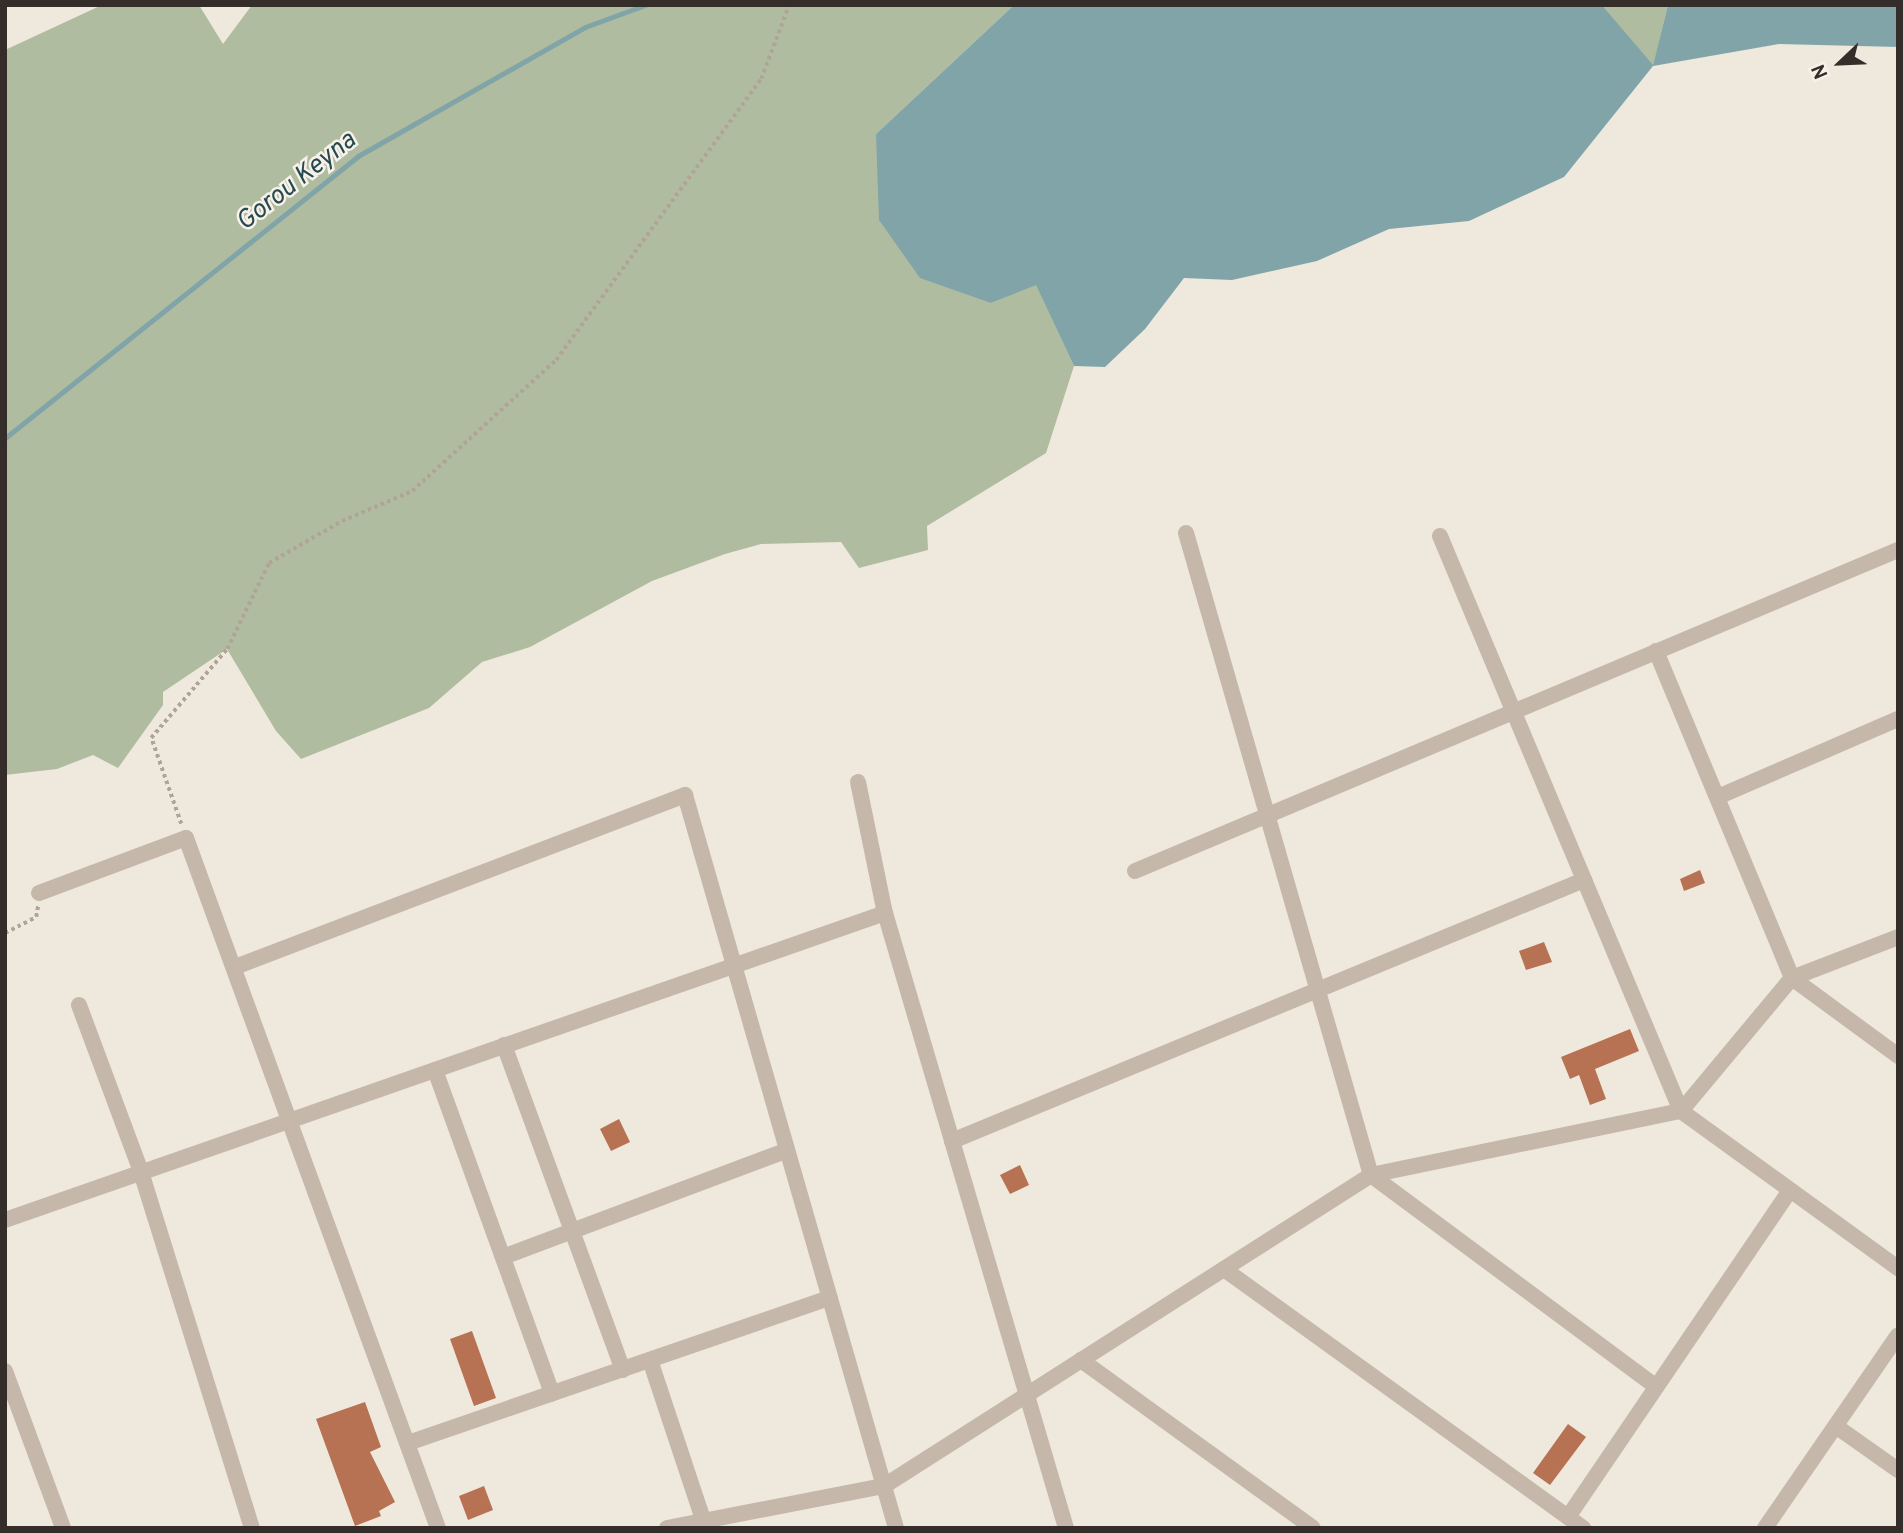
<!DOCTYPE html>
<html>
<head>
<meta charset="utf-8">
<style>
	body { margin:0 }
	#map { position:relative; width:1903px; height:1533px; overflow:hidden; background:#efe8dd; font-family:Overpass,sans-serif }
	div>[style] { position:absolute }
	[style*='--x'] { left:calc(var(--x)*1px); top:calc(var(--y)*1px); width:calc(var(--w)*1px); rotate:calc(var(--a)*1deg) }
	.green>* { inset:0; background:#b0bc9f }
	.water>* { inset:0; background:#80a4a8 }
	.stream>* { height:5px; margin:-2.5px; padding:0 2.5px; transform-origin:2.5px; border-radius:2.5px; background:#80a4a8 }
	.building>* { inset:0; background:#b77253 }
	.path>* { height:3.5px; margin-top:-1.75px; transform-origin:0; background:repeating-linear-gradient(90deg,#b1a395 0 3.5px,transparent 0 7px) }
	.minor>* { height:16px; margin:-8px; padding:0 8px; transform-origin:8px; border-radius:8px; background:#c5b8aa }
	span { translate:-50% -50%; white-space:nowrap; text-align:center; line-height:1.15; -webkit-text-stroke:5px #f7f1e9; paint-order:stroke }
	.water-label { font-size:26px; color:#244a50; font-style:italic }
	.frame { position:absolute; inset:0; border:7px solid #342d29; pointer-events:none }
	.north { position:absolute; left:1805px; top:28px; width:70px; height:70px; -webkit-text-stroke:5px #f7f1e9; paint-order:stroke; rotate:247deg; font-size:19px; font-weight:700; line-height:28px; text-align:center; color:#342d29 }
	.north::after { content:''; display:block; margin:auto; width:24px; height:32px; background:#342d29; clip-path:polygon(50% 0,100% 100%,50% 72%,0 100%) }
</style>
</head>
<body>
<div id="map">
	<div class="green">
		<div style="clip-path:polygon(102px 5px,199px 5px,223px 44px,252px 5px,1014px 5px,876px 134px,991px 303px,1036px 284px,1074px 366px,1046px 453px,927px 526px,928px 550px,859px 568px,841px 542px,761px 544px,725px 554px,652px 581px,530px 647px,482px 662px,429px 708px,301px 759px,276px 731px,227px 649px,163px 692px,163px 705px,118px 768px,93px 755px,57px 769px,5px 775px,5px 50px)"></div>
		<div style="clip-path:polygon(1602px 5px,1668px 5px,1653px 66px)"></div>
	</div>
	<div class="water">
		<div style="clip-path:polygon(1014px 5px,1602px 5px,1653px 65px,1668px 5px,1898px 5px,1898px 47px,1779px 44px,1653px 66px,1564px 177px,1469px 221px,1389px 229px,1317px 261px,1232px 280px,1184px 278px,1145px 329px,1105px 367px,1074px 366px,1036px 285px,991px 303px,920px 278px,879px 220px,876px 134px)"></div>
	</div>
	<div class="stream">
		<div style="--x:5;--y:438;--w:452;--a:-38.6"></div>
		<div style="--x:358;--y:156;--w:261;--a:-29.6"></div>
		<div style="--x:585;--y:27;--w:64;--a:-20.1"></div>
	</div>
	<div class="building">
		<div style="clip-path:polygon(1700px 870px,1705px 883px,1684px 891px,1680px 879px)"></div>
		<div style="clip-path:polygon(1544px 942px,1552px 962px,1526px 970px,1519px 951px)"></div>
		<div style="clip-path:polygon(1630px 1029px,1639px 1051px,1595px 1069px,1606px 1099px,1590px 1105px,1579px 1075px,1570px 1079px,1561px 1057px)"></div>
		<div style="clip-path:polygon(619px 1119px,630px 1142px,611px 1151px,600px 1129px)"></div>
		<div style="clip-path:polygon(1020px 1165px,1029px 1185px,1010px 1194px,1000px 1175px)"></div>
		<div style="clip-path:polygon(472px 1331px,496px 1398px,474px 1406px,450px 1339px)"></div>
		<div style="clip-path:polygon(365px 1402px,381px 1447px,370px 1452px,395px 1502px,379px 1511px,381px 1516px,355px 1526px,316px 1419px)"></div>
		<div style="clip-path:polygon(1568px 1424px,1586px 1437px,1550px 1485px,1533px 1473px)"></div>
		<div style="clip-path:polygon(484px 1486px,493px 1510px,468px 1520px,459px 1496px)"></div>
	</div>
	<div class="path">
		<div style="--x:181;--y:824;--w:91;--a:-109.2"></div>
		<div style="--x:151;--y:738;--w:117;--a:-49.5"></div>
		<div style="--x:227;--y:649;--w:96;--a:-64"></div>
		<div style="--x:269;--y:563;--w:84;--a:-29.9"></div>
		<div style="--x:342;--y:521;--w:76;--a:-23.2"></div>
		<div style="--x:412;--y:491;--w:195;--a:-42.3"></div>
		<div style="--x:556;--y:360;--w:348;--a:-53.9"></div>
		<div style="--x:761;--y:79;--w:79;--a:-69.3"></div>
		<div style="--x:5;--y:933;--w:35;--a:-27"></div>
		<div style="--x:36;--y:917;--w:11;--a:-80"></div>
	</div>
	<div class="minor">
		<div style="--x:1186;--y:533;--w:668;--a:73.93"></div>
		<div style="--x:1371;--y:1175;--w:355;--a:36.6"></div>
		<div style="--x:1440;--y:536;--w:623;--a:67.26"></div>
		<div style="--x:1681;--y:1111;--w:173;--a:-50.2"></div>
		<div style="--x:1792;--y:978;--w:114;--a:-21.1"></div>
		<div style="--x:1656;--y:651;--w:354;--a:67.4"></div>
		<div style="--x:1792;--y:978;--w:132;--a:36.3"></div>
		<div style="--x:858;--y:782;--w:134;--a:78.4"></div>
		<div style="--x:885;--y:913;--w:641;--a:73.6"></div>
		<div style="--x:1720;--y:796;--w:194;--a:-23.4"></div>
		<div style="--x:1135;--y:871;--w:828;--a:-22.82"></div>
		<div style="--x:39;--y:893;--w:157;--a:-20.5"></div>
		<div style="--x:186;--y:838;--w:735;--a:69.94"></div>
		<div style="--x:235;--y:967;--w:482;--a:-20.9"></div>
		<div style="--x:685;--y:795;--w:763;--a:73.94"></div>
		<div style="--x:79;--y:1005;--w:178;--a:69.6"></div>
		<div style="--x:141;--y:1172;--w:373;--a:72.7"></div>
		<div style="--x:504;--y:1045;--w:346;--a:69.9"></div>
		<div style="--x:435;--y:1070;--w:344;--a:70.1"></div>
		<div style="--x:952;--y:1141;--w:684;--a:-22.44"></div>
		<div style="--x:5;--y:1220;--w:932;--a:-19.23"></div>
		<div style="--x:503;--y:1257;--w:303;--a:-20.6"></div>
		<div style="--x:1224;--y:1269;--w:443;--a:35.8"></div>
		<div style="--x:650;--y:1360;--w:177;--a:71.6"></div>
		<div style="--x:1081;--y:1360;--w:286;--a:35.9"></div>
		<div style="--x:5;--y:1371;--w:167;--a:69.7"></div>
		<div style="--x:1837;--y:1427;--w:75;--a:35.2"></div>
		<div style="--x:408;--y:1443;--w:446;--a:-19"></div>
		<div style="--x:1568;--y:1517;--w:395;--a:-55.8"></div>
		<div style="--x:667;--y:1528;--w:221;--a:-11"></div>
		<div style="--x:884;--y:1486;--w:578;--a:-32.56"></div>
		<div style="--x:1371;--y:1175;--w:317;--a:-11.7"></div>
		<div style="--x:1681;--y:1111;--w:268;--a:35.9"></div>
		<div style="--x:1765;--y:1528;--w:234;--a:-55.4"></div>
	</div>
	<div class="water-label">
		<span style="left:297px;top:182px;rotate:-38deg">Gorou Keyna</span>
	</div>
	<div class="frame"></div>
	<div class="north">N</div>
</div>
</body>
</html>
